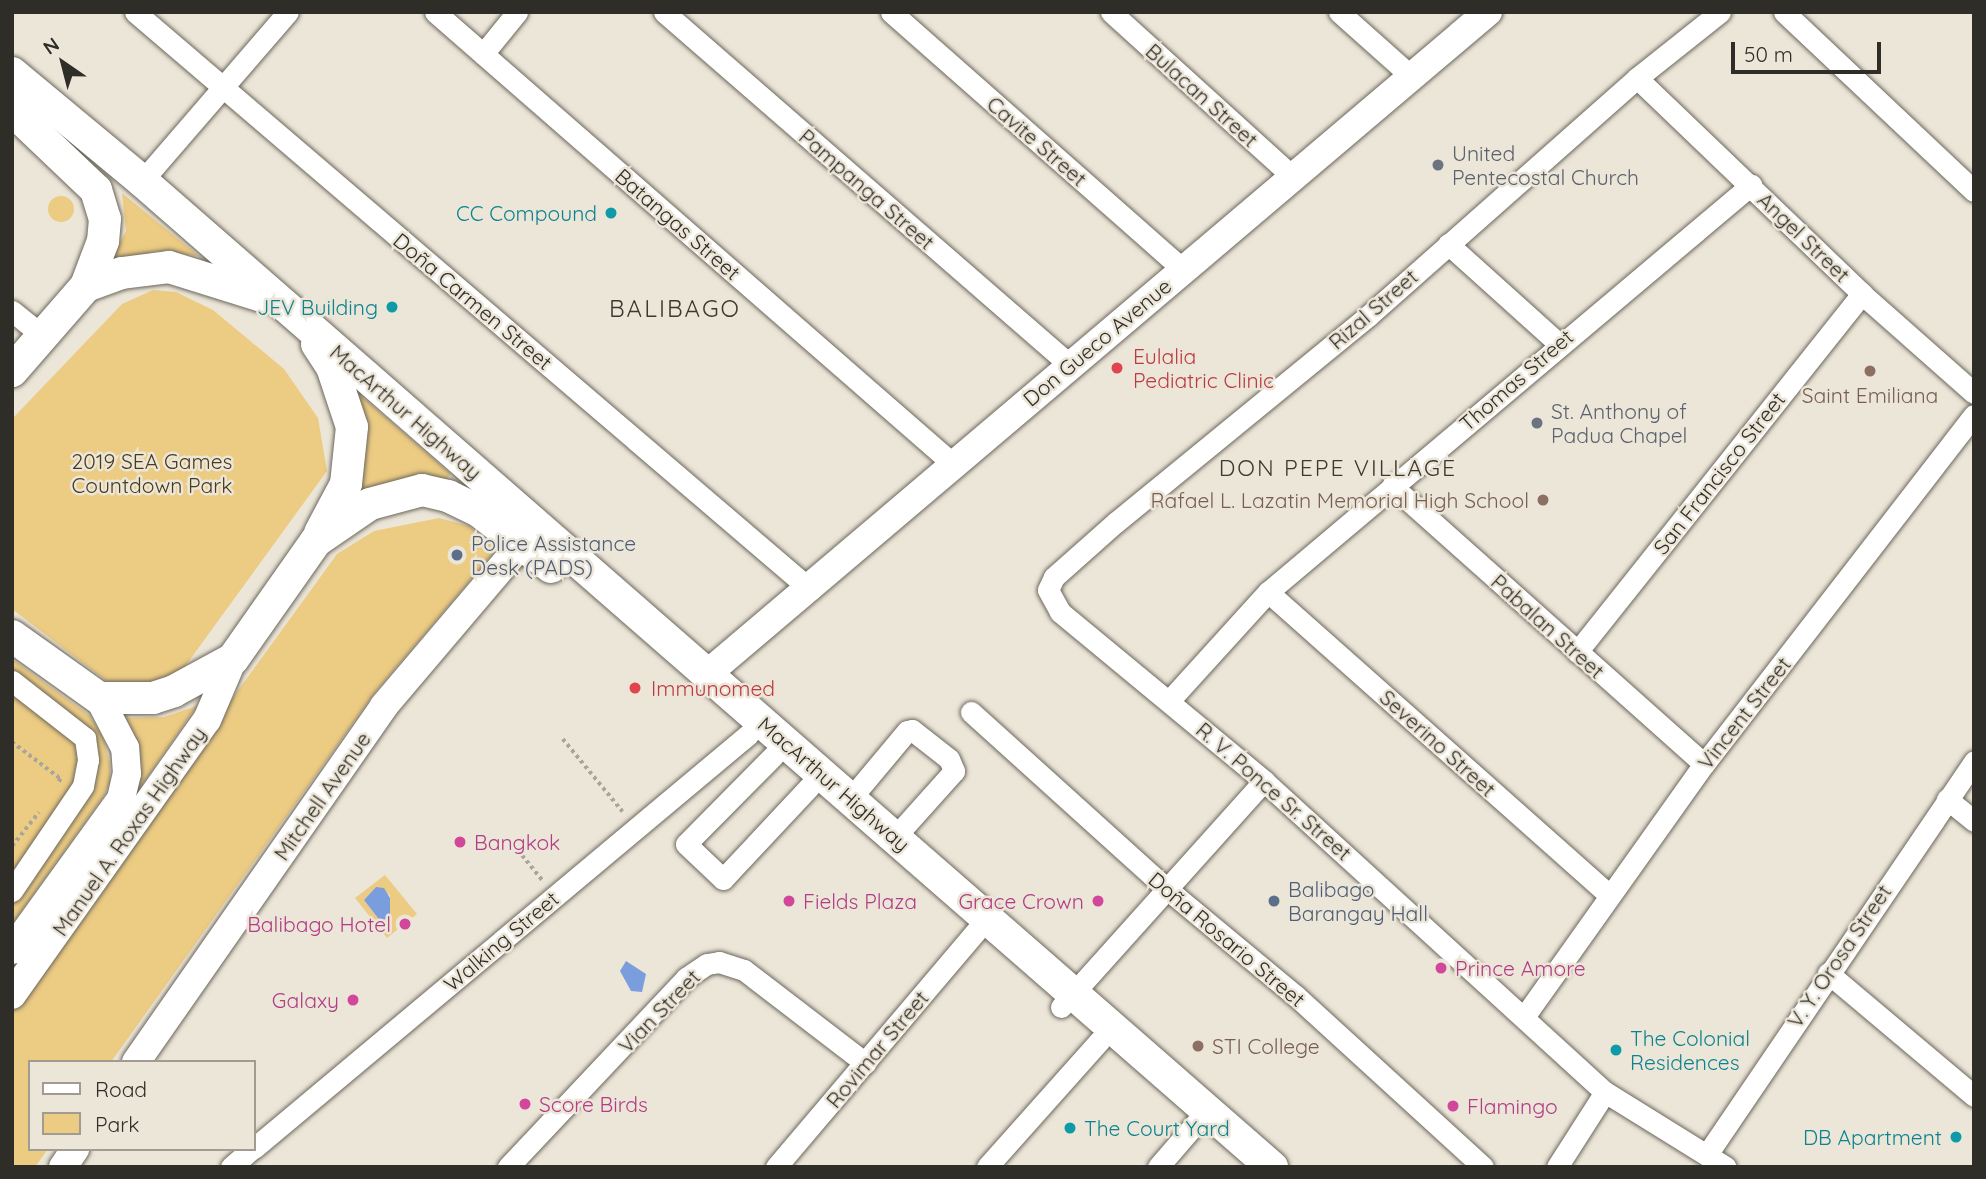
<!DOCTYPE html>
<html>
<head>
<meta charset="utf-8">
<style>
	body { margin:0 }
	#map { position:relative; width:1986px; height:1179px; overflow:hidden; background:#ece6d9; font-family:Quicksand,sans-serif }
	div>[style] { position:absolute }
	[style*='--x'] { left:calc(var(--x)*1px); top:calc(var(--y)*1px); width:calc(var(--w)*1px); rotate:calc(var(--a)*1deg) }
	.green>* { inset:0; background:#eccb83 }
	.round { border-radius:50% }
	.water>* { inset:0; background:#7a9dde }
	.path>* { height:3.5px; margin-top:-1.75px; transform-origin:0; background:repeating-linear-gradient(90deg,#a9a59b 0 3.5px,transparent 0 7px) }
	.roads { filter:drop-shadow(0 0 2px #6c675b) drop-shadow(0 0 2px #6c675b) }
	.minor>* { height:21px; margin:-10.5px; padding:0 10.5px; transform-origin:10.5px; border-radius:10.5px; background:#fff }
	.major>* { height:28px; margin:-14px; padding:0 14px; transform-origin:14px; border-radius:14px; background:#fff }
	.highway>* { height:32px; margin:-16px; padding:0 16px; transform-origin:16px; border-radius:16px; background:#fff }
	.dots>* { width:19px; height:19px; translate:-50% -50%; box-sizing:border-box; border:4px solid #ece6d9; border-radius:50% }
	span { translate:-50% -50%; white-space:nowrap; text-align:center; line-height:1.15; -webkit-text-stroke:5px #ece6d9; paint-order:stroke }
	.street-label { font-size:21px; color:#2f2d28 }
	.worship-label { font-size:21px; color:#5b616d }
	.left { translate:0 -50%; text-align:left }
	.culture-label { font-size:21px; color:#0d838f }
	.right { translate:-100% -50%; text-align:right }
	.health-label { font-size:21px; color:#be3a42 }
	.education-label { font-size:21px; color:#785e54 }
	.park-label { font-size:21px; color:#4a3b1a }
	.service-label { font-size:21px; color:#4e5e75 }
	.hotel-label { font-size:21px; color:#b23c85 }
	.neighbourhood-label { font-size:23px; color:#3e392f; letter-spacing:2px }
	.quarter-label { font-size:24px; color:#3e392f; letter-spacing:2px }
	.frame { position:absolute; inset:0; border:14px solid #2f2d28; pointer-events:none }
	.legend { position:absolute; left:28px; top:1060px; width:228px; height:91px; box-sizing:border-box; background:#ece6d9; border:2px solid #a09c92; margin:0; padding:9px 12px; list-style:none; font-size:21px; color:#2f2d28 }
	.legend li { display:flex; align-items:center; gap:14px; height:35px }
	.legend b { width:35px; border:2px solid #a09c92 }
	.north { position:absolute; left:28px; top:28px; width:70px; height:70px; -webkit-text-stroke:5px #ece6d9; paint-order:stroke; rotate:325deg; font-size:19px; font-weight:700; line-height:28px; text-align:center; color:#2f2d28 }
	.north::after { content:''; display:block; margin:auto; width:24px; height:32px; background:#2f2d28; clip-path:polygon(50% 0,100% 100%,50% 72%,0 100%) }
	.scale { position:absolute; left:1731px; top:42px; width:150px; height:32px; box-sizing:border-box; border:4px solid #2f2d28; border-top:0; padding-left:9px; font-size:21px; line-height:24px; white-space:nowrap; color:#2f2d28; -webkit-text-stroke:5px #ece6d9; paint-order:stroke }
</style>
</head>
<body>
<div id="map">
	<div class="green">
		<div style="clip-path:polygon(122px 193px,199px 256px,155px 251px,107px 268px,126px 231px)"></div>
		<div class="round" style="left:48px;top:196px;width:26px;height:26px"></div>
		<div style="clip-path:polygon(153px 290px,176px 292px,213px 310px,284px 369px,318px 418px,327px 471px,181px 672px,150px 685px,109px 683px,12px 609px,12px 419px,122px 304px)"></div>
		<div style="clip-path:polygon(352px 388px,451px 474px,446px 480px,350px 505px)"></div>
		<div style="clip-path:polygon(439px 518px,469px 526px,496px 550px,376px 691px,111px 1062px,30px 1062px,30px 1149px,48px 1149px,35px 1167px,12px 1167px,12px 1002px,337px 554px,374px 531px)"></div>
		<div style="clip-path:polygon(12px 659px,89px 715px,103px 737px,110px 764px,110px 783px,103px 797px,12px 924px)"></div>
		<div style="clip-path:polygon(197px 706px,138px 790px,140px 768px,125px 718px,164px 717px)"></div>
		<div style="clip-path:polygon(evenodd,385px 875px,417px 914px,387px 938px,355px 898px,385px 875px,376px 887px,390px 895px,388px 919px,381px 922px,364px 900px,376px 887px)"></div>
	</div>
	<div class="water">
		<div style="clip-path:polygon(376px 887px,384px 888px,390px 898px,390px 916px,381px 922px,364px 900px)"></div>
		<div style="clip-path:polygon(626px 961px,646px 974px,642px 992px,631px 991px,620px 971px)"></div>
	</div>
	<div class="path">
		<div style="--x:563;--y:739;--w:94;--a:50.6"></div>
		<div style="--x:12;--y:742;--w:61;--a:37.1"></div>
		<div style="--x:61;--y:779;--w:4;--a:124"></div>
		<div style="--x:509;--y:839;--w:54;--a:51"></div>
		<div style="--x:12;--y:846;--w:43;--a:-51.5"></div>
	</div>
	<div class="roads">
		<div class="minor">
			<div style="--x:135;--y:12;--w:889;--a:40.53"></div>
			<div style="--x:435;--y:12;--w:687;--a:41.11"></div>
			<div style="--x:664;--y:12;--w:538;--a:41.01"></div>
			<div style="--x:891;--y:12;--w:389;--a:41.4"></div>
			<div style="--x:1111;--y:12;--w:246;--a:42.2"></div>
			<div style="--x:1339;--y:12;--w:98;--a:41.7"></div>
			<div style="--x:1720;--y:12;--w:106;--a:141.5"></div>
			<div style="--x:1637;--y:78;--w:359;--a:138.5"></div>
			<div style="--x:1368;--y:316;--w:325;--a:140.7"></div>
			<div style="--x:1116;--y:522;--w:83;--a:138.4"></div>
			<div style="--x:1054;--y:577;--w:14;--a:115"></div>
			<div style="--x:1048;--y:590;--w:25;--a:61"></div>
			<div style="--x:1060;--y:612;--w:265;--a:39.6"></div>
			<div style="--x:1264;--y:781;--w:462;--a:42.4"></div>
			<div style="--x:1605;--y:1092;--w:142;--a:31.8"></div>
			<div style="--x:1784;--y:12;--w:261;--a:43.3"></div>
			<div style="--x:483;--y:54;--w:54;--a:-51"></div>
			<div style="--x:1637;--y:78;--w:312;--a:43.8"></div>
			<div style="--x:1862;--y:294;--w:149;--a:41.5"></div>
			<div style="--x:142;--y:181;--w:223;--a:-49.2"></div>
			<div style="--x:1448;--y:244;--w:148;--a:42"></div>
			<div style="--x:12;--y:311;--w:40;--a:39"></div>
			<div style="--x:1392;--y:486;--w:418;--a:41.7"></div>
			<div style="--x:1268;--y:592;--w:455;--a:41.6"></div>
			<div style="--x:1577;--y:652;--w:458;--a:-51.5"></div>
			<div style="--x:12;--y:681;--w:93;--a:38"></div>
			<div style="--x:85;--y:738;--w:22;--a:82"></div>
			<div style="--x:88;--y:760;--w:26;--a:101"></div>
			<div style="--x:83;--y:786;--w:127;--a:124.1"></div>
			<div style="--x:1169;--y:701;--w:147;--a:-47.8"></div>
			<div style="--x:1268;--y:592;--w:632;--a:-40.12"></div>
			<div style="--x:971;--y:712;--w:264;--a:42.1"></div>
			<div style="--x:1167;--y:889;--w:168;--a:39.7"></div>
			<div style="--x:1296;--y:996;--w:253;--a:42.4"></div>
			<div style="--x:774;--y:755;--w:125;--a:134.7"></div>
			<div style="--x:686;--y:844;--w:51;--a:43.4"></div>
			<div style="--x:723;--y:879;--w:127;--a:-46.9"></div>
			<div style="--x:851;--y:798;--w:87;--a:-50.1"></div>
			<div style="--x:907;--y:731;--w:5;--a:-11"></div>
			<div style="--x:912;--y:730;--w:47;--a:38.1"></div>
			<div style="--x:949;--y:759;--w:13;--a:67"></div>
			<div style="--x:954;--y:771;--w:89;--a:131.8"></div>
			<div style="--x:1947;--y:799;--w:35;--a:39"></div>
			<div style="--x:1828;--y:973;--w:191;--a:40.1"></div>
			<div style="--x:1061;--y:1007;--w:304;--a:-48.1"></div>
			<div style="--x:1524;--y:1017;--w:310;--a:-54.6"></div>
			<div style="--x:1704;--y:764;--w:441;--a:-52.3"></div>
			<div style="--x:254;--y:1148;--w:645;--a:-39.91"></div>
			<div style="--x:1708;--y:1153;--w:474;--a:-55.8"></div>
			<div style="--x:231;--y:1167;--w:28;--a:-41"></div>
			<div style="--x:508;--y:1167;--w:260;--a:-46.7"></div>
			<div style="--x:686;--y:978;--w:25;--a:-34"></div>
			<div style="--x:707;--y:964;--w:12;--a:-9"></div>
			<div style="--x:719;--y:962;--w:26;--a:18"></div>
			<div style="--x:744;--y:970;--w:153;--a:37.5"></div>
			<div style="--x:776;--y:1167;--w:309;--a:-49.7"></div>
			<div style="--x:987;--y:1167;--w:170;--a:-48.3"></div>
			<div style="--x:1158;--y:1167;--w:58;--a:-49.2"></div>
			<div style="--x:1557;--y:1167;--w:89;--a:-57.4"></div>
		</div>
		<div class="major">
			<div style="--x:707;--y:674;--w:1024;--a:-40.29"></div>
			<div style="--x:12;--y:950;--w:186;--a:-54.2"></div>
			<div style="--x:121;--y:799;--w:26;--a:-77"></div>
			<div style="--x:127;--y:774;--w:26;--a:-94"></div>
			<div style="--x:125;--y:748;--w:56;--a:-117.5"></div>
			<div style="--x:12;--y:995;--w:337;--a:-54.7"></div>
			<div style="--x:207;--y:720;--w:66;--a:-66.9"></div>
			<div style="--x:136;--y:1062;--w:434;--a:-55.1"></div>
			<div style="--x:384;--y:706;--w:214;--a:-49.7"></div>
			<div style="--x:63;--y:1167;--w:22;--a:-56"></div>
		</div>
		<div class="highway">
			<div style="--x:12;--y:73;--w:169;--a:39.7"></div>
			<div style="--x:142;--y:181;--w:1500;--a:41.11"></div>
			<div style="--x:12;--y:110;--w:116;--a:43.6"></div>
			<div style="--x:96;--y:190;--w:30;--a:73"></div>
			<div style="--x:105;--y:219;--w:22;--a:95"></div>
			<div style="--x:103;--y:241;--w:48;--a:110.7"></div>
			<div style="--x:86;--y:286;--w:113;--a:131"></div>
			<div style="--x:86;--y:286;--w:38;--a:-20"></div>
			<div style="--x:122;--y:273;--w:47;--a:-7.3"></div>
			<div style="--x:169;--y:267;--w:97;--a:17.3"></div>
			<div style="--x:317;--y:344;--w:27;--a:57"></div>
			<div style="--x:332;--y:367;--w:63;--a:71.6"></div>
			<div style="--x:352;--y:427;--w:57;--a:96"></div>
			<div style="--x:346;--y:484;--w:55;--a:118"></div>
			<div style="--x:12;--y:636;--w:107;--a:35.5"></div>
			<div style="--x:99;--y:698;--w:54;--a:0"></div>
			<div style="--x:153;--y:698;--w:22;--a:-18"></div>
			<div style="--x:174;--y:691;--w:67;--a:-28.5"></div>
			<div style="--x:233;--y:659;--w:144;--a:-54.9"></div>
			<div style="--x:316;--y:541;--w:65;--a:-34.4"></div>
			<div style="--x:370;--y:504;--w:54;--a:-15.1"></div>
			<div style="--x:422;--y:490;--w:27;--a:13"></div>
			<div style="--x:448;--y:496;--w:34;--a:26"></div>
			<div style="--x:479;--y:511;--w:91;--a:37.9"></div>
		</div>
	</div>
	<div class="dots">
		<div style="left:1438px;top:165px;background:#6b7280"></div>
		<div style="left:611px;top:213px;background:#0f9aa8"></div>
		<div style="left:392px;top:307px;background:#0f9aa8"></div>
		<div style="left:1117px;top:368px;background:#e0444e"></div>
		<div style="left:1870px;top:371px;background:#8d6e63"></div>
		<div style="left:1537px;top:423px;background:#6b7280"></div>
		<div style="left:1543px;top:500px;background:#8d6e63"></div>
		<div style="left:457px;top:555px;background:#5c6f8a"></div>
		<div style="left:635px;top:688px;background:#e0444e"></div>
		<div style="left:460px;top:842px;background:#d1479c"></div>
		<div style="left:789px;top:901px;background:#d1479c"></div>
		<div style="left:1098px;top:901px;background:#d1479c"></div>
		<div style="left:1274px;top:901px;background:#5c6f8a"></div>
		<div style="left:405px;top:924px;background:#d1479c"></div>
		<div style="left:1441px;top:968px;background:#d1479c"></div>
		<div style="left:353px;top:1000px;background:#d1479c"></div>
		<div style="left:1198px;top:1046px;background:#8d6e63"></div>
		<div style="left:1616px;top:1050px;background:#0f9aa8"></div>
		<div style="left:525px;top:1104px;background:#d1479c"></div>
		<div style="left:1453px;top:1106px;background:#d1479c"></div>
		<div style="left:1070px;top:1128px;background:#0f9aa8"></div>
		<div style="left:1956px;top:1137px;background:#0f9aa8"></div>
	</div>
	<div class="street-label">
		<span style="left:1202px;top:95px;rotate:42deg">Bulacan Street</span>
		<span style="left:1037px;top:141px;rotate:41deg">Cavite Street</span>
		<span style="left:867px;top:189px;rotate:41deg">Pampanga Street</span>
		<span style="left:678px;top:224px;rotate:41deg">Batangas Street</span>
		<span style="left:1804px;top:237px;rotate:44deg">Angel Street</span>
		<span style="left:473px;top:301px;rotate:40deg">Doña Carmen Street</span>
		<span style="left:1373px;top:309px;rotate:-41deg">Rizal Street</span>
		<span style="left:1097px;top:342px;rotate:-40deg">Don Gueco Avenue</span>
		<span style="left:1516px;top:380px;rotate:-41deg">Thomas Street</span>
		<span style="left:406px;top:412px;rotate:41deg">MacArthur Highway</span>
		<span style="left:1719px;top:473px;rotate:-52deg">San Francisco Street</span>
		<span style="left:1548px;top:626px;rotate:42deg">Pabalan Street</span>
		<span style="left:1744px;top:713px;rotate:-52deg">Vincent Street</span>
		<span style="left:1438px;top:743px;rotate:42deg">Severino Street</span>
		<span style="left:834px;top:784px;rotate:41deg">MacArthur Highway</span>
		<span style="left:1274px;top:791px;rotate:41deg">R. V. Ponce Sr. Street</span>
		<span style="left:322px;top:796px;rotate:-55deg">Mitchell Avenue</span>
		<span style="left:129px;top:831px;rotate:-55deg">Manuel A. Roxas Highway</span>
		<span style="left:1227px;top:939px;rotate:40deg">Doña Rosario Street</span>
		<span style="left:501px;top:941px;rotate:-40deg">Walking Street</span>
		<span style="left:1839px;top:956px;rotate:-56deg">V. Y. Orosa Street</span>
		<span style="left:659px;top:1011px;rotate:-46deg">Vian Street</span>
		<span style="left:877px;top:1049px;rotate:-50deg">Rovimar Street</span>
	</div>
	<div class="worship-label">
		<span class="left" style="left:1452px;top:165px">United<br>Pentecostal Church</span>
		<span class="left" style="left:1551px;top:423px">St. Anthony of<br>Padua Chapel</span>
	</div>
	<div class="culture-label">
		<span class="right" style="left:597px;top:213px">CC Compound</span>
		<span class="right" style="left:378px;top:307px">JEV Building</span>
		<span class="left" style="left:1630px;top:1050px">The Colonial<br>Residences</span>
		<span class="left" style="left:1084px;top:1128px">The Court Yard</span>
		<span class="right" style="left:1942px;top:1137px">DB Apartment</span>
	</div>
	<div class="health-label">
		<span class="left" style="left:1133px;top:368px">Eulalia<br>Pediatric Clinic</span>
		<span class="left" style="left:651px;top:688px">Immunomed</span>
	</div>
	<div class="education-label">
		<span style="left:1870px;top:395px">Saint Emiliana</span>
		<span class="right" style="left:1529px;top:500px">Rafael L. Lazatin Memorial High School</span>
		<span class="left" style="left:1212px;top:1046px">STI College</span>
	</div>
	<div class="park-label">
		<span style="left:152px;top:473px">2019 SEA Games<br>Countdown Park</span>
	</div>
	<div class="service-label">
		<span class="left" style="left:471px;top:555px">Police Assistance<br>Desk (PADS)</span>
		<span class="left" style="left:1288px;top:901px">Balibago<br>Barangay Hall</span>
	</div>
	<div class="hotel-label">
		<span class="left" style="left:474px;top:842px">Bangkok</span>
		<span class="left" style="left:803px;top:901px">Fields Plaza</span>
		<span class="right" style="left:1084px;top:901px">Grace Crown</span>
		<span class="right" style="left:391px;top:924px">Balibago Hotel</span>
		<span class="left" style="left:1455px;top:968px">Prince Amore</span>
		<span class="right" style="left:339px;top:1000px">Galaxy</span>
		<span class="left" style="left:539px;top:1104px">Score Birds</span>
		<span class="left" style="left:1467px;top:1106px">Flamingo</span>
	</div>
	<div class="neighbourhood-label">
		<span style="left:1338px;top:468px">DON PEPE VILLAGE</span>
	</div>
	<div class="quarter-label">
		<span style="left:675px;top:309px">BALIBAGO</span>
	</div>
	<div class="frame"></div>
	<ul class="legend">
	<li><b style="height:9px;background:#fff"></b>Road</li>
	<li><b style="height:19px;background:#eccb83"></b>Park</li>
	</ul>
	<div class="north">N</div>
	<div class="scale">50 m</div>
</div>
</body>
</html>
